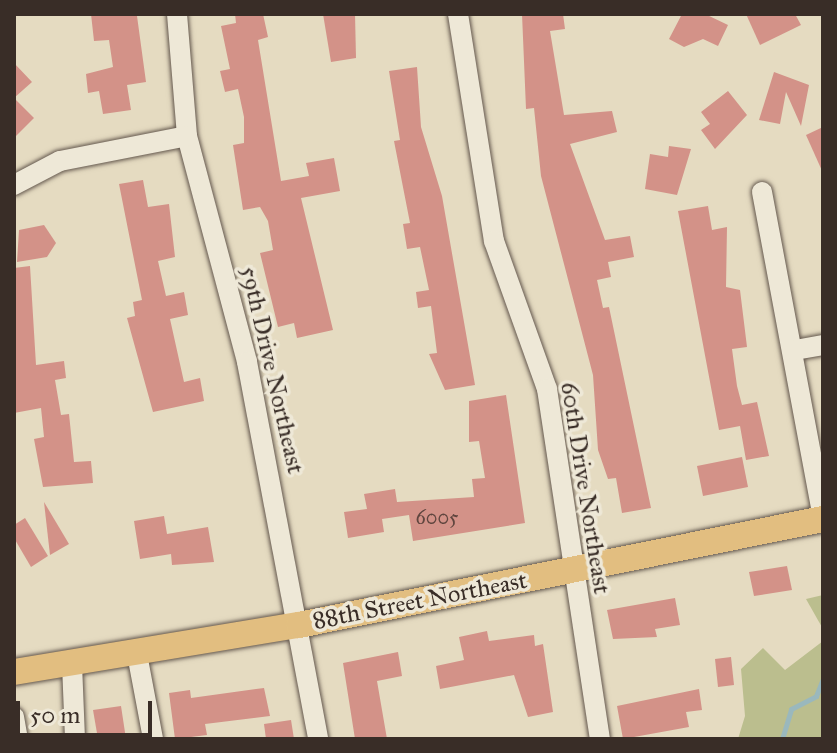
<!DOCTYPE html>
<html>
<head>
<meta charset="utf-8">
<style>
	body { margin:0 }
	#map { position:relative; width:837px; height:753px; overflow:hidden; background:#e5dbc1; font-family:"IM FELL Great Primer",serif }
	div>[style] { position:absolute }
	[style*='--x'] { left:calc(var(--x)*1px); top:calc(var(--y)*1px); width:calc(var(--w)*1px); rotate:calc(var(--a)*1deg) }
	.green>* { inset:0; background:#bbbe8e }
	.stream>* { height:5px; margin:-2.5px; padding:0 2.5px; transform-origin:2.5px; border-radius:2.5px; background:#9ab8bd }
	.building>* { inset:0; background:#d39288 }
	.roads { filter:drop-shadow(0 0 2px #64584e) drop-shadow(0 0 2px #64584e) }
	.minor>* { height:20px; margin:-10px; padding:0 10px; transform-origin:10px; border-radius:10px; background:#eee8d7 }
	.major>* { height:26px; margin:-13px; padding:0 13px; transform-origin:13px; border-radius:13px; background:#e2be80 }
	span { translate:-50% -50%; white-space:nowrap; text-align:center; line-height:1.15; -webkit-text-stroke:7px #eee8d7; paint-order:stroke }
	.number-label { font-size:20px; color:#60463f }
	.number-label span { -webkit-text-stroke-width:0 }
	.street-label { font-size:24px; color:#392d27 }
	.frame { position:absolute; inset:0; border:16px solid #392d27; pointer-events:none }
	.scale { position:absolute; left:16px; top:701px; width:136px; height:36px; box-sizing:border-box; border:4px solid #392d27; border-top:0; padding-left:10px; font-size:24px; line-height:28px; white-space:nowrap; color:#392d27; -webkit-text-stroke:6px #eee8d7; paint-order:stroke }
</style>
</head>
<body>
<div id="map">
	<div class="green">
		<div style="clip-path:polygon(823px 595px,823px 629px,806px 599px)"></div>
		<div style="clip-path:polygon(823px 641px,823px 739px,738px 739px,745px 716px,741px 669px,763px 648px,785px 670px)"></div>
	</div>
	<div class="stream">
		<div style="--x:782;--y:739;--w:31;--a:-73"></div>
		<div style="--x:791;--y:709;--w:28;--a:-27"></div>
		<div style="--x:816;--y:696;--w:18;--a:-68"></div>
	</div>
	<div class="building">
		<div style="clip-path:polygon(91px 14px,137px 16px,146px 82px,127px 85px,131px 110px,103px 114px,99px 91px,88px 93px,86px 74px,113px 67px,109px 40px,94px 41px)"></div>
		<div style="clip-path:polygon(235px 14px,263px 14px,268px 37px,258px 40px,281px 181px,309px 176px,306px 163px,334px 158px,340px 191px,301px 198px,333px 330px,297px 338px,294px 323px,278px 327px,260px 253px,273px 250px,268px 221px,260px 207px,243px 210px,233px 145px,244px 143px,244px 117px,238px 89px,225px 92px,220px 71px,230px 69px,221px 26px,236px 23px)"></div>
		<div style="clip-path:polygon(323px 14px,355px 14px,356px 58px,331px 62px)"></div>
		<div style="clip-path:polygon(522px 14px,563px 14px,565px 29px,550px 31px,564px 115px,612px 111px,617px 132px,570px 144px,605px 240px,630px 236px,634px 257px,608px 262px,611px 277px,597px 280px,603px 308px,609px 307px,651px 508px,622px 513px,616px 478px,608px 479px,598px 450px,593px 375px,541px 176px,534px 108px,526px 109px)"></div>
		<div style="clip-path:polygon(682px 14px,705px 14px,728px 25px,718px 46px,703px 39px,684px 47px,669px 39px)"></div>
		<div style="clip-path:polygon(746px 14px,795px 14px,801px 25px,760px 45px)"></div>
		<div style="clip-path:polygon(14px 63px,32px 82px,14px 98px,34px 118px,14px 138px)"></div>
		<div style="clip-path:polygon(417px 67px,421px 127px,442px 196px,475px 385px,445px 390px,429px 354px,437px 353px,431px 306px,418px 308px,416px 292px,429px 290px,420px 247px,407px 249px,403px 224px,410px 223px,394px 141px,400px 140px,389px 71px)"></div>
		<div style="clip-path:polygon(774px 72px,809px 85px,801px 126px,786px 92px,780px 124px,759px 120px)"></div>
		<div style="clip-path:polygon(728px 91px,747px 115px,715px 149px,701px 130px,710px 124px,701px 112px)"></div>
		<div style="clip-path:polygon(823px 127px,823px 173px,806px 135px)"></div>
		<div style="clip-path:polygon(669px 146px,691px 149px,677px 195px,645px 189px,650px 154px,668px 157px)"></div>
		<div style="clip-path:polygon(143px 180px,148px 207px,169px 204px,175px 257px,158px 261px,166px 296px,184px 292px,188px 315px,170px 319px,184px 382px,200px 378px,204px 401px,153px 412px,127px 318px,135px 316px,133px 302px,142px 300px,119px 184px)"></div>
		<div style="clip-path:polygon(708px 206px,712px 230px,727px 227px,726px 287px,740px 290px,747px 347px,732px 349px,737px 386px,742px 405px,757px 402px,769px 456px,746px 460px,740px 426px,719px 430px,678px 211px)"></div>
		<div style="clip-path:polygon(44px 225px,56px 243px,47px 257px,17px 262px,19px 230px)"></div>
		<div style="clip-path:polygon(30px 266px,36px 365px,64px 361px,66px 378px,55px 380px,61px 415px,69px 414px,74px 462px,91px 461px,93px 483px,43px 487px,34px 439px,44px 437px,41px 408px,14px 413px,14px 268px)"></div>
		<div style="clip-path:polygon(506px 395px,525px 523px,413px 541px,409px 515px,382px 519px,384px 532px,348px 538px,344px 512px,367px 509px,364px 494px,395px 489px,397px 502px,474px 497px,472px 479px,485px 478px,479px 441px,469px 442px,469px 401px)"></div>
		<div style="clip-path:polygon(742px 457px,748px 487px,703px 496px,697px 466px)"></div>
		<div style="clip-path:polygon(44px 502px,69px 544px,50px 555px)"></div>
		<div style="clip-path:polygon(164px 516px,167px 534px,208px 527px,214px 562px,172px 565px,171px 554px,140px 559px,134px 521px)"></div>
		<div style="clip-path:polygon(25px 518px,48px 556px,31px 567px,14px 538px,14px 525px)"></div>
		<div style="clip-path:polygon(787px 566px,792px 590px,754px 596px,749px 572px)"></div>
		<div style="clip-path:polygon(675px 598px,680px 625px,655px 629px,657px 637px,613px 639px,607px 610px)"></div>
		<div style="clip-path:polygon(487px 631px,489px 641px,534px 635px,535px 646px,543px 644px,553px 712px,528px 717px,514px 675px,440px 689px,436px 666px,464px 660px,459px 637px)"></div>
		<div style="clip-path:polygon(398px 652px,402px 676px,377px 681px,387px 739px,355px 739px,343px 663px)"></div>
		<div style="clip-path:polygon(731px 657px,734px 685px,718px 687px,715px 659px)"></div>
		<div style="clip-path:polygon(264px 688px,270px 716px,205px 724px,207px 735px,175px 739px,169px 693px,190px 690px,191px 698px)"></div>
		<div style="clip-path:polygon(699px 689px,702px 710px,686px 712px,689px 727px,623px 739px,617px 706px)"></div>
		<div style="clip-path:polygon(121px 706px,126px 739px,98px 739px,93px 710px)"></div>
		<div style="clip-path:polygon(291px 720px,294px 739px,266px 739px,264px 724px)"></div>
	</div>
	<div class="roads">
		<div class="minor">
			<div style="--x:177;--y:14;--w:122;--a:85.3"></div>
			<div style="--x:187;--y:136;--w:234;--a:75.1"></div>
			<div style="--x:247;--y:362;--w:384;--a:79.3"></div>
			<div style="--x:458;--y:14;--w:230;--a:81"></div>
			<div style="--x:494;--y:241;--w:157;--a:70.3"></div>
			<div style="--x:547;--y:389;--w:354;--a:81.4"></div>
			<div style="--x:14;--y:185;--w:52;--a:-27.6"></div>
			<div style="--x:60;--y:161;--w:129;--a:-11.1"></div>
			<div style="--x:762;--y:192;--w:333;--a:79.4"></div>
			<div style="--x:795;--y:350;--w:28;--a:-10"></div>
			<div style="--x:137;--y:654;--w:86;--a:79.3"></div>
			<div style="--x:72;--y:664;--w:75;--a:87.7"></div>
			<div style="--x:14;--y:717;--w:22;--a:80"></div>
		</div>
		<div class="major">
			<div style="--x:14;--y:672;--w:289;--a:-9.4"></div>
			<div style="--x:299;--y:625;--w:535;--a:-11.44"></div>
		</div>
	</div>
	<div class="number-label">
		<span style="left:437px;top:517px">6005</span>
	</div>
	<div class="street-label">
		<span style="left:272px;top:370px;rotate:77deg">59th Drive Northeast</span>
		<span style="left:585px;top:488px;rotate:81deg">60th Drive Northeast</span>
		<span style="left:420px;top:601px;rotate:-11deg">88th Street Northeast</span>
	</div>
	<div class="frame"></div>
	<div class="scale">50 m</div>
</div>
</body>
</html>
